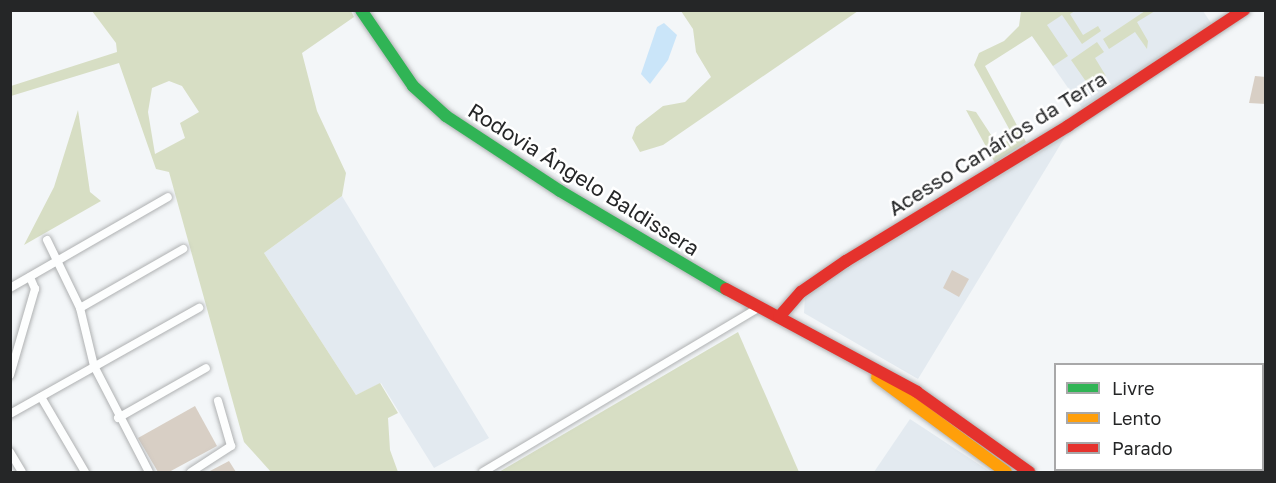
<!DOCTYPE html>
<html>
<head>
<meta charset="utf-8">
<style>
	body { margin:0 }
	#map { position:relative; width:1276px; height:483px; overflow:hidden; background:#f3f6f8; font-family:"Golos Text",sans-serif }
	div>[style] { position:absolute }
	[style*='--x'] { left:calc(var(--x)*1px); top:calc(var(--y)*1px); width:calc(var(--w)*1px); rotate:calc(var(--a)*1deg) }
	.built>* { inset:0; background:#e3eaf0 }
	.green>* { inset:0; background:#d7dec4 }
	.water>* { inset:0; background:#cae5f9 }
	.building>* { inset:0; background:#d8cfc5 }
	.roads { filter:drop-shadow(0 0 2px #afb1b2) drop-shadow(0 0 2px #afb1b2) }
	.street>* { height:8px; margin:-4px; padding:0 4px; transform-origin:4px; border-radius:4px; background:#fdfefe }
	.fast>* { height:12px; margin:-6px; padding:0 6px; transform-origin:6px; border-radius:6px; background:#30b455 }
	.slow>* { height:12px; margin:-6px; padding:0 6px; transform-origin:6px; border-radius:6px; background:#ff9f0a }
	.jam>* { height:12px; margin:-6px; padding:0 6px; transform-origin:6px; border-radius:6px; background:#e5322d }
	span { translate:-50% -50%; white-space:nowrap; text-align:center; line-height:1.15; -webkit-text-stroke:5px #fff; paint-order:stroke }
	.street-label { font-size:21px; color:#252627 }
	.frame { position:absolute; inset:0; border:12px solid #252627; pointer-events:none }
	.legend { position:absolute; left:1054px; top:363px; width:210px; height:108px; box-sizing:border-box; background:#fff; border:2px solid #a8a8a9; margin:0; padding:8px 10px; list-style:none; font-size:18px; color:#252627 }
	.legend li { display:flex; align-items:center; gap:12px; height:30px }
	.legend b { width:30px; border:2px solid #a8a8a9 }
</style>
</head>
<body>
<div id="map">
	<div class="built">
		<div style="clip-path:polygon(1036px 11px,1203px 11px,1211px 23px,1082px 108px,1032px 36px)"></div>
		<div style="clip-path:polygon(1065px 137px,918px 379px,804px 313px,805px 297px,841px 272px)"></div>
		<div style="clip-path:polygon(342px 196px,489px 438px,434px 468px,381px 383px,356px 395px,264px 253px)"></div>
		<div style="clip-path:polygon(910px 419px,986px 469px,990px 472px,874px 472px)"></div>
	</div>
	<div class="green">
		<div style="clip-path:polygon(evenodd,92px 11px,351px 11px,354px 17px,302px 53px,317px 111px,346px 173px,342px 196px,264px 253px,356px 395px,380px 383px,398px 413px,388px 418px,390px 450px,398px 472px,271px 472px,244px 442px,169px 172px,156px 169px,119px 63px,11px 96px,11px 86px,117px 52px,116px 43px,92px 11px,169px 81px,182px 86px,199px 112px,180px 123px,185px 138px,155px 154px,148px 112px,152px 88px,169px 81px)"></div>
		<div style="clip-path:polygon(681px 11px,858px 11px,663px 145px,640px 152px,632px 138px,636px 127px,663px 106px,685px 102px,711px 77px,696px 52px,693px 29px)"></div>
		<div style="clip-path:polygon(1021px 11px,1075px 11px,1070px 14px,1083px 35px,1098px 26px,1101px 31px,1082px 44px,1062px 15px,1047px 25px,1068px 56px,1053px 66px,1032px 36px,985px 66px,1026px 142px,995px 163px,966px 110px,976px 112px,999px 147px,1013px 136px,974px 65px,979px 53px,1004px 41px,1019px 26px)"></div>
		<div style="clip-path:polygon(1145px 11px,1155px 11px,1137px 22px,1148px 41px,1147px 49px,1135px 32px,1109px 49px,1103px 39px)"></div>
		<div style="clip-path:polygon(1097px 42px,1104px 52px,1095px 58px,1106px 76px,1087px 83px,1071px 60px)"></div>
		<div style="clip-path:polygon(78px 110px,90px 192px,101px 201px,24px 245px,54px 187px)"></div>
		<div style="clip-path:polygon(738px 332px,799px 472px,499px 472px)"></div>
	</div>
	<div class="water">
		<div style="clip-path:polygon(664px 23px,677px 35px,668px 60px,650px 84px,641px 74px,657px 27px)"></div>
	</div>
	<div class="building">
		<div style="clip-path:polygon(1255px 76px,1266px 77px,1266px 104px,1249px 103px)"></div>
		<div style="clip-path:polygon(952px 270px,969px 279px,959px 297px,943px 288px)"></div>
		<div style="clip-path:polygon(195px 406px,217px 446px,169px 472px,158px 472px,138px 438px)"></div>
		<div style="clip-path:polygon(229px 461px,236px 472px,208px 472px)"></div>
	</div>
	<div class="roads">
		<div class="street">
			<div style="--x:47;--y:240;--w:76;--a:64.1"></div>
			<div style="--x:80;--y:308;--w:60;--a:76.4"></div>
			<div style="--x:94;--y:366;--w:119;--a:62.6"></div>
			<div style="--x:10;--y:288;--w:182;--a:-29.9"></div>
			<div style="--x:80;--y:308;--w:119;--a:-29.8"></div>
			<div style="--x:10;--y:375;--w:90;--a:-73.8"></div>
			<div style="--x:35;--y:289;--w:13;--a:-113"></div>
			<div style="--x:41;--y:397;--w:87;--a:59.6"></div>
			<div style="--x:10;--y:414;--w:217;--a:-29.3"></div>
			<div style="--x:118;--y:418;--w:101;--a:-29.6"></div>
			<div style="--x:10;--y:452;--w:23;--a:59"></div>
			<div style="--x:191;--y:472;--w:48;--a:-33"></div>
			<div style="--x:231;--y:446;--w:47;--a:-106.1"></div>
			<div style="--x:483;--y:472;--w:320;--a:-30.8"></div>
		</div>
		<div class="fast">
			<div style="--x:361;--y:10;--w:92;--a:55.6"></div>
			<div style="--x:413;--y:86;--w:45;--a:42.3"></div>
			<div style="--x:446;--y:116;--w:136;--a:33.3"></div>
			<div style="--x:560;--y:191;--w:193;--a:30.6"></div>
		</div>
		<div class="slow">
			<div style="--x:877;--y:377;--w:160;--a:36.4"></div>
		</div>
		<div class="jam">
			<div style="--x:726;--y:289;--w:217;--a:28.3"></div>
			<div style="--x:917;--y:392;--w:138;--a:35.5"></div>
			<div style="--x:779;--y:317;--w:33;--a:-49"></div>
			<div style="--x:801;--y:292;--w:55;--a:-34.6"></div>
			<div style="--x:846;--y:261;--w:260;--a:-31.3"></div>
			<div style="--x:1068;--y:126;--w:211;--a:-33.4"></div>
		</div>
	</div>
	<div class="street-label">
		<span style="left:997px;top:143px;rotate:-32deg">Acesso Canários da Terra</span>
		<span style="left:584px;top:179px;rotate:32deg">Rodovia Ângelo Baldissera</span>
	</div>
	<div class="frame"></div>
	<ul class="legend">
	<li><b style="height:8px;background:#30b455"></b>Livre</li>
	<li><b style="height:8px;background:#ff9f0a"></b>Lento</li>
	<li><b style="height:8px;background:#e5322d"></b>Parado</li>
	</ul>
</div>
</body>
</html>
